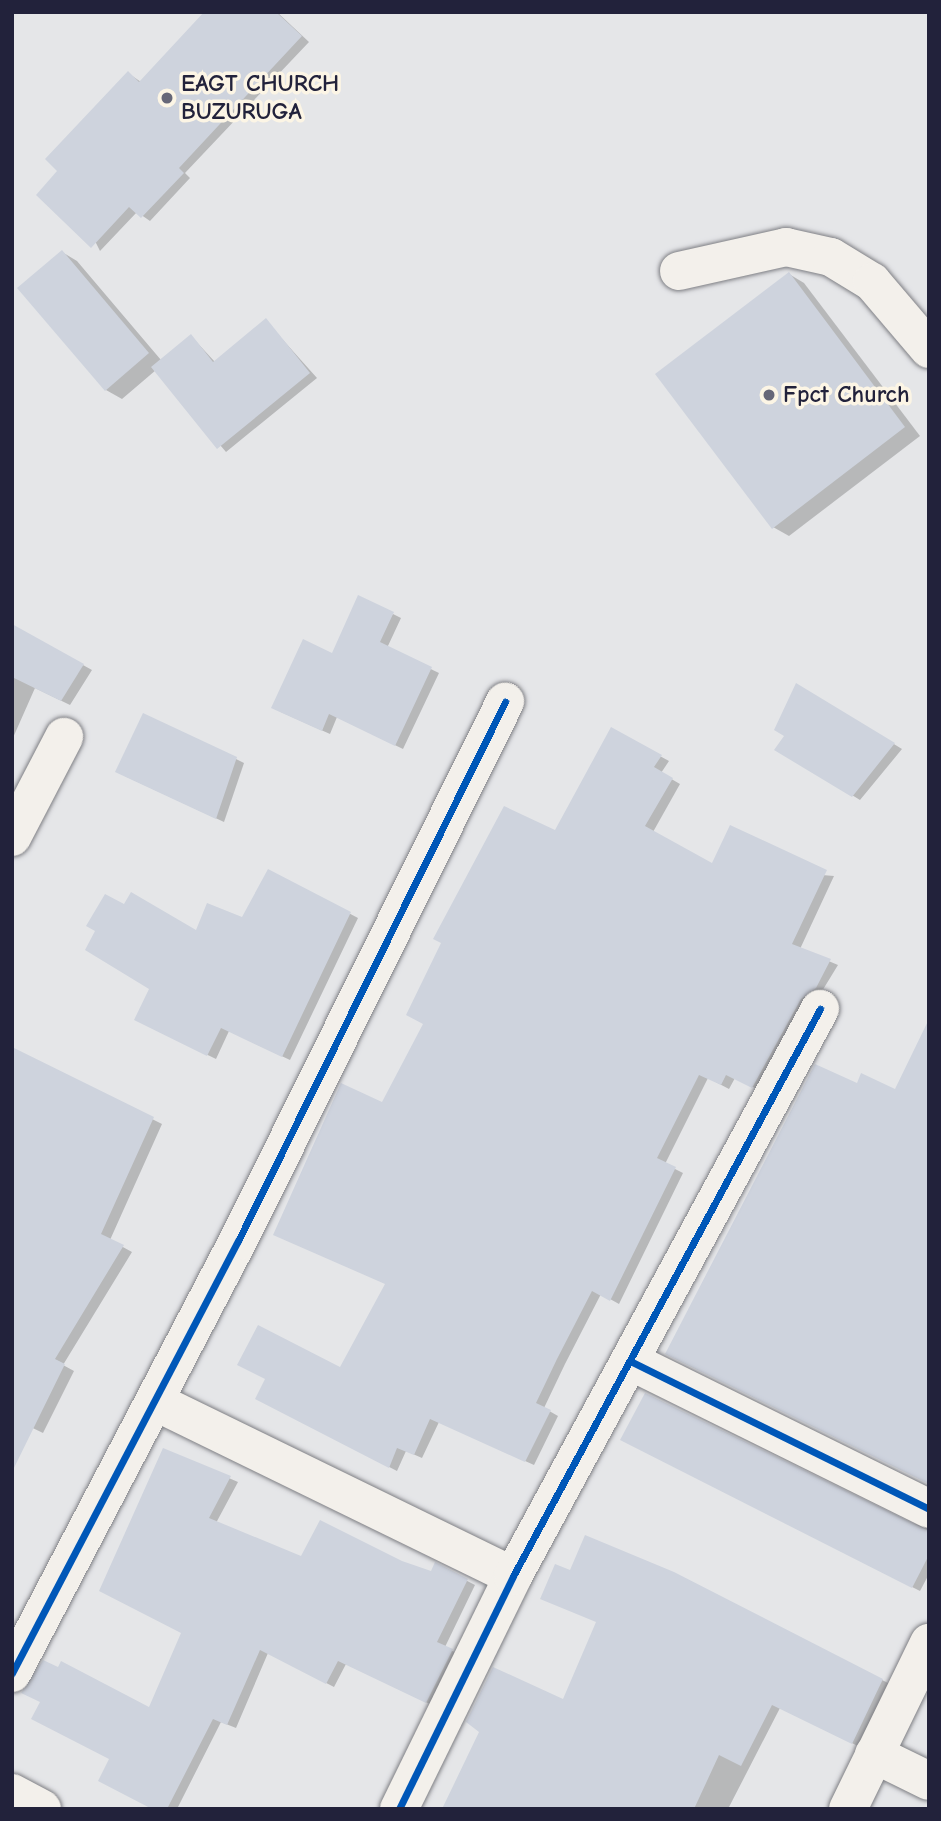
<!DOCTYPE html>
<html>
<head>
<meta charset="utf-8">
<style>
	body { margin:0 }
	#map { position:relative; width:941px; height:1821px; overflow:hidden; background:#e5e6e8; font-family:"Comic Neue",sans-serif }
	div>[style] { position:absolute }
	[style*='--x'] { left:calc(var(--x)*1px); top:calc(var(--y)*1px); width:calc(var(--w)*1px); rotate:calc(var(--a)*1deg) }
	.shadow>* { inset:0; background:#0003 }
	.building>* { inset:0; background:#ced3dd }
	.roads { filter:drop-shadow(0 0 2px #7e7f84) drop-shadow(0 0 2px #7e7f84) }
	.street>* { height:38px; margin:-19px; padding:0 19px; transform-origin:19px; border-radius:19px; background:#f3f0eb }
	.cycleway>* { height:7px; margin:-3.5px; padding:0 3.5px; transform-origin:3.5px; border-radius:3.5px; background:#0057b8 }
	.dots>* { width:19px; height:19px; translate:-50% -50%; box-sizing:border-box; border:4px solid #fcf5e5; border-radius:50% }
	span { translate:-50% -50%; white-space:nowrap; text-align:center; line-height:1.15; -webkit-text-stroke:7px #fcf5e5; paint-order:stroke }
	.poi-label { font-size:24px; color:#22223b; font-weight:700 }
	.left { translate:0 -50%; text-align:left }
	.frame { position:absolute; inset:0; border:14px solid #22223b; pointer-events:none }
</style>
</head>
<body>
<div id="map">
	<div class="shadow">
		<div style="clip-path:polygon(207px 12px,277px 12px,309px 42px,185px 173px,190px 178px,150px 221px,137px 212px,100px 251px,60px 171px,128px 73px,141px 82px)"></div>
		<div style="clip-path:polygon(62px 252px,77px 261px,161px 360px,191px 336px,215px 362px,266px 321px,317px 378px,226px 452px,156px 370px,122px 399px,106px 390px)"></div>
		<div style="clip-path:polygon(789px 274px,804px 283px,920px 436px,789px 536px,773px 527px)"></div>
		<div style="clip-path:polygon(393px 614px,401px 618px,387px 648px,439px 673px,403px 749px,337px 717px,330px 734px,281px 712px,332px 655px)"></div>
		<div style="clip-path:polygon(12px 626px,92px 670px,70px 705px,35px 688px,12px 740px)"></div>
		<div style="clip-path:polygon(797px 685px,902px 749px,860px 800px,777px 749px,786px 735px)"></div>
		<div style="clip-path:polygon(612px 730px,669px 761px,661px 773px,680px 784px,653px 832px,712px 866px,834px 876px,800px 949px,838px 965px,761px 1091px,735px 1078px,729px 1089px,708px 1078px,665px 1164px,683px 1173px,619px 1304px,601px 1294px,565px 1364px,544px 1408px,558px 1416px,534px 1465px,439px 1422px,422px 1458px,406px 1451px,397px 1471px,265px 1403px,341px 1369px,387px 1284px,275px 1235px,341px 1086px,382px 1105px,555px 833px)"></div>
		<div style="clip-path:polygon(236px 759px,244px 763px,224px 822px,125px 776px)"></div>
		<div style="clip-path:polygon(269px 871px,358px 918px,290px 1060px,229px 1031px,216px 1059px,144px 1024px,152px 988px,124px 907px,197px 933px,243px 920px)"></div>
		<div style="clip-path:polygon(12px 1049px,162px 1124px,110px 1240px,132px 1252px,63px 1365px,74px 1371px,43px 1433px,12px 1418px)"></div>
		<div style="clip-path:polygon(630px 1444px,929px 1528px,929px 1574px,920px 1591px)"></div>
		<div style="clip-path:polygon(164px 1450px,238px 1482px,216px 1523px,302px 1558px,402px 1562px,431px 1573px,436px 1565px,475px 1585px,445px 1647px,460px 1655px,434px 1706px,346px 1664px,334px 1687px,268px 1653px,236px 1728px,221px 1722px,177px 1809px,155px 1809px,150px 1709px,183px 1633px)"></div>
		<div style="clip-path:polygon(882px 1680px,890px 1684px,860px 1747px,780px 1708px,728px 1809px,444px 1809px,564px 1702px)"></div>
	</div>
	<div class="building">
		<div style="clip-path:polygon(204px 12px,276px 12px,302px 36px,179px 168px,184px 173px,141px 218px,129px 207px,91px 248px,36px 195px,57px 171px,45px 159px,128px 71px,139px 82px)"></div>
		<div style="clip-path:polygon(62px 250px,149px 353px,105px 391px,17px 288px)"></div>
		<div style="clip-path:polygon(789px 272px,905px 427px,772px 529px,655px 374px)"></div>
		<div style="clip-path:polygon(266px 318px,310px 373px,217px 449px,151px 367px,191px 334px,213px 362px)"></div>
		<div style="clip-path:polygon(358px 595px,394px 612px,380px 642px,432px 667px,395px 746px,329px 714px,322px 731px,271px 708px,303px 639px,332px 653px)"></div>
		<div style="clip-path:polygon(12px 624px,84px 664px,61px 701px,12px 677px)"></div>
		<div style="clip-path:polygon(796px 683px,895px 743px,852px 797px,774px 750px,784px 736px,774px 730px)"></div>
		<div style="clip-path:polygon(143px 713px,237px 757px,216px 819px,115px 772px)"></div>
		<div style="clip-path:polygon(611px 727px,662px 755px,654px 767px,673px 778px,645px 826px,712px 863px,730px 825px,827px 870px,792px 944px,831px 959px,816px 988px,801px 999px,752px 1088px,726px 1075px,721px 1085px,699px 1075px,657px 1158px,676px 1167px,610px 1301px,592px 1291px,557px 1359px,536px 1403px,551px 1410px,525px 1462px,430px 1419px,414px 1455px,397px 1448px,389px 1468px,255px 1399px,265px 1379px,237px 1365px,258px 1325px,340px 1367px,385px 1284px,273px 1235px,341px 1083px,382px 1102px,423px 1024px,406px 1015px,441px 943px,433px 939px,504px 806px,555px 830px)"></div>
		<div style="clip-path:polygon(268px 869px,351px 912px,282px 1057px,221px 1028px,207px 1056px,134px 1020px,149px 989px,85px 950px,95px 931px,86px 926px,105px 894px,124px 904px,131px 892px,196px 930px,207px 903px,242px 917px)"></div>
		<div style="clip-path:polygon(929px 1019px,929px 1484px,665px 1354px,815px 1064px,857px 1083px,861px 1073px,895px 1089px)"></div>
		<div style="clip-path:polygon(12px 1047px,154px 1117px,101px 1234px,124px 1245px,55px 1359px,65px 1364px,12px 1472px)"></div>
		<div style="clip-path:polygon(645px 1393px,929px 1531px,929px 1555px,912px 1588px,620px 1440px)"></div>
		<div style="clip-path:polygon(163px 1448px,231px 1476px,209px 1518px,301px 1556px,320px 1520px,402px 1561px,431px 1571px,435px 1562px,468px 1579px,437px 1642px,453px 1649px,426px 1703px,338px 1661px,326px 1684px,260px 1650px,227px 1725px,213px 1719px,167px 1809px,152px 1809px,98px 1781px,109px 1759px,31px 1719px,40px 1702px,21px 1693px,43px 1660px,58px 1667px,61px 1661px,149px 1707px,181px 1633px,99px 1591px)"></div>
		<div style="clip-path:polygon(585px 1535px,674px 1572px,883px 1679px,852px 1744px,772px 1705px,741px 1766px,719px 1755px,694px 1809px,442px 1809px,479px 1732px,466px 1722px,493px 1667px,563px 1699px,596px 1622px,540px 1599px,555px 1564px,570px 1570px)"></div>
	</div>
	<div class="roads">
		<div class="street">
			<div style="--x:679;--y:271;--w:110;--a:-12.6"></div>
			<div style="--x:786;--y:247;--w:46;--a:12.5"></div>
			<div style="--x:831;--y:257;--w:48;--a:31.4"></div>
			<div style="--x:872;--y:282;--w:88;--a:49.6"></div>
			<div style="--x:12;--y:837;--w:113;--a:-62.5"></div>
			<div style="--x:630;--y:1361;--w:334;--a:26.3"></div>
			<div style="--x:156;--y:1402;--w:397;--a:26"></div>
			<div style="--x:12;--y:1673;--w:488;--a:-62.4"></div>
			<div style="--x:238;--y:1241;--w:602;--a:-63.65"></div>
			<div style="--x:874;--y:1754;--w:61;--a:26.1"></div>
			<div style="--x:12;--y:1793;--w:34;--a:28"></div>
			<div style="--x:399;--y:1809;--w:259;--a:-63.9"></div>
			<div style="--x:513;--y:1576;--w:645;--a:-61.57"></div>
			<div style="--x:848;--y:1809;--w:185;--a:-64"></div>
		</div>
	</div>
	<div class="cycleway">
		<div style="--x:630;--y:1361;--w:334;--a:26.3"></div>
		<div style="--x:12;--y:1673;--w:488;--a:-62.4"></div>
		<div style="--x:238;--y:1241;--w:602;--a:-63.65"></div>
		<div style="--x:399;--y:1809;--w:259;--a:-63.9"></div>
		<div style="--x:513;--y:1576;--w:645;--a:-61.57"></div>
	</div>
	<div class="dots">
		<div style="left:167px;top:98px;background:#666778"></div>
		<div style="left:769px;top:395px;background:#666778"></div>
	</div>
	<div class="poi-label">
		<span class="left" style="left:181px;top:98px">EAGT CHURCH<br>BUZURUGA</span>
		<span class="left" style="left:783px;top:395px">Fpct Church</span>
	</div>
	<div class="frame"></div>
</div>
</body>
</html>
